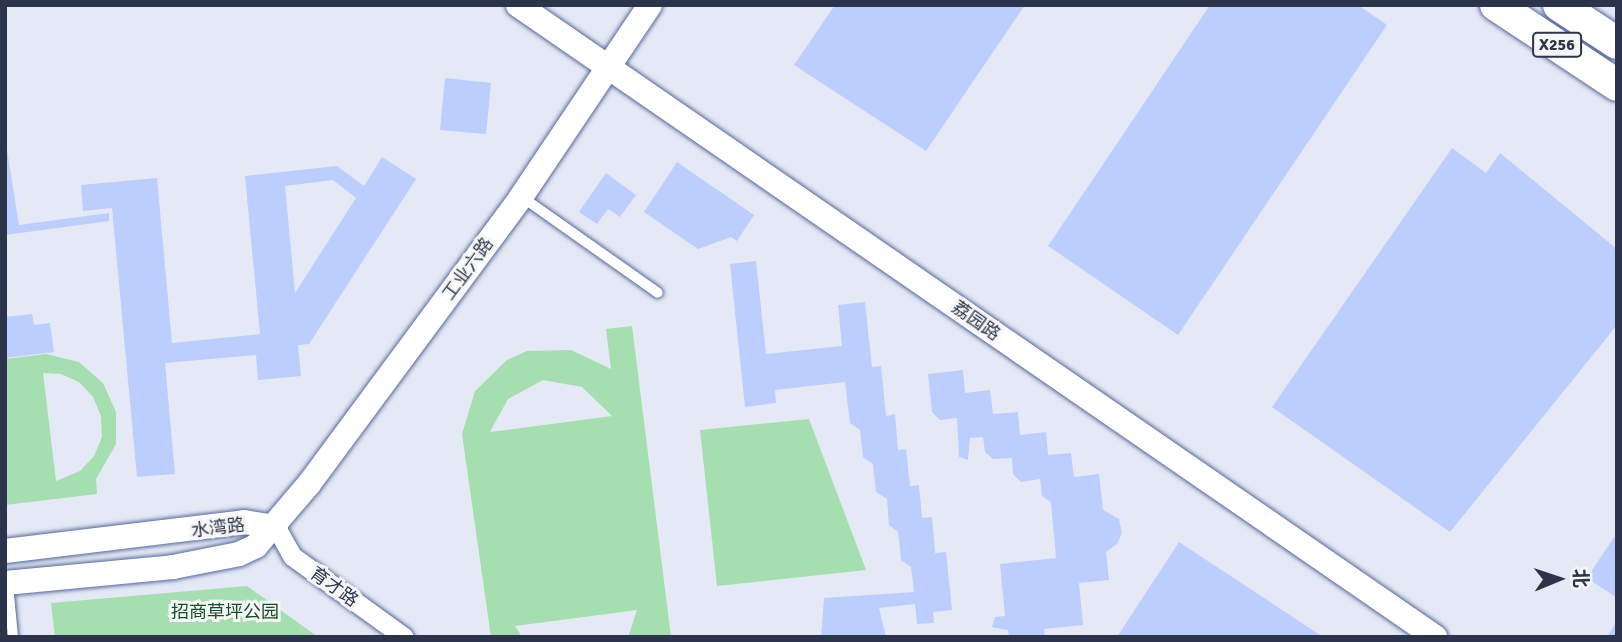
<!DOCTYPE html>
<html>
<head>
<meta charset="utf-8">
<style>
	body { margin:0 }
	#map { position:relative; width:1622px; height:642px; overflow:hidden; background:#e4e9f5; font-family:Signika,"Noto Sans SC",sans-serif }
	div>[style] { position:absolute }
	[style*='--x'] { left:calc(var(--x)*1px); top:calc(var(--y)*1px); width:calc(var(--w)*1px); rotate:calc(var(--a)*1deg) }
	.green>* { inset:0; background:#a6dfaf }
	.building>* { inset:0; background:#bccefd }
	.roads { filter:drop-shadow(0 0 2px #56689d) drop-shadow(0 0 2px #56689d) }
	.service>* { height:10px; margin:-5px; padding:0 5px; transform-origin:5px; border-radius:5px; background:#fff }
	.minor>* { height:19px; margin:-9.5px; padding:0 9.5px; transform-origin:9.5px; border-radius:9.5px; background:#fff }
	.tertiary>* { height:24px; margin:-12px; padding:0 12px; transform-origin:12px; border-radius:12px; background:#fff }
	.primary>* { height:32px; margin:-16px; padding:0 16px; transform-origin:16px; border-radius:16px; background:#fff }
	span { translate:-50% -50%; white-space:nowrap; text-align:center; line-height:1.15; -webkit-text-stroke:6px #f6f6f6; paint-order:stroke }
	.shield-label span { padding:2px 5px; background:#f6f6f6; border:2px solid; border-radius:5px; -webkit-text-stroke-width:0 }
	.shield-label { font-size:16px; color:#2b344b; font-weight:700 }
	.street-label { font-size:18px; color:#2b344b }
	.park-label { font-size:18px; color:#105024 }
	.frame { position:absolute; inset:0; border:7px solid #2b344b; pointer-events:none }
	.north { position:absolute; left:1524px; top:544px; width:70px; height:70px; -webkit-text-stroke:5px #f6f6f6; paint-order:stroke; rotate:88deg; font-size:19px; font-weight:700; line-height:28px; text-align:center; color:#2b344b }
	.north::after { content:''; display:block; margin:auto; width:24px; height:32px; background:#2b344b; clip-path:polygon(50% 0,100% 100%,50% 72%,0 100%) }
</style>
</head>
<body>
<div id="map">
	<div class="green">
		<div style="clip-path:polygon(evenodd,632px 326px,671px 637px,628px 637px,637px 610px,515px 626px,522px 637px,491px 637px,462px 434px,475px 391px,507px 360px,527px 351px,571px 350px,611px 369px,606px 329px,632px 326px,543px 380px,582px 387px,612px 416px,490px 432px,508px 399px,543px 380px)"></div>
		<div style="clip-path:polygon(evenodd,46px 354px,79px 362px,103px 383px,116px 412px,116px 444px,96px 479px,97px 494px,5px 505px,5px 359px,46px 354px,43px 373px,61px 374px,79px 382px,93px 397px,101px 416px,102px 437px,94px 456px,80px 471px,56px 481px,43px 373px)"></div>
		<div style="clip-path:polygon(809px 419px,866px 570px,717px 586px,700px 430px)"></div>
		<div style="clip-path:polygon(247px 586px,318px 637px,55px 637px,51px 603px)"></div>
	</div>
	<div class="building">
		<div style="clip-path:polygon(835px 5px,1025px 5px,926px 151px,794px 65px)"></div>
		<div style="clip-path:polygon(1210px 5px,1358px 5px,1387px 25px,1178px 335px,1048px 246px)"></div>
		<div style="clip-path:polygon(445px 78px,491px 83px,486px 134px,440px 130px)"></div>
		<div style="clip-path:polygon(5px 137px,19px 225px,109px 213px,109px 221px,5px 235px)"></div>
		<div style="clip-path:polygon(1452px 148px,1486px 173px,1500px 153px,1617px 249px,1617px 325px,1450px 532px,1272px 407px)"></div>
		<div style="clip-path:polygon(evenodd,382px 157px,416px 179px,309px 344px,298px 345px,301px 376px,258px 380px,256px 355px,165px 363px,175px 474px,137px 477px,112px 208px,83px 211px,81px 185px,157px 178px,172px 343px,260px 334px,245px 176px,337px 166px,364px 186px,382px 157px,333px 180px,356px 198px,295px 293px,285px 186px,333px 180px)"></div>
		<div style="clip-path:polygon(677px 162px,754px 215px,737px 241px,731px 237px,698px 249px,644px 212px)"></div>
		<div style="clip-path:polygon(606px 173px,636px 195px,620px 217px,608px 209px,597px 224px,579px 212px)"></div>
		<div style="clip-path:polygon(756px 261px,766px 354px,842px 346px,838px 305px,865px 302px,872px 367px,881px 366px,886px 416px,895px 414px,898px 450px,906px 449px,910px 486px,919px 485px,922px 518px,932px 517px,935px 553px,946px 552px,952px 610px,933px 612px,934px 623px,917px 624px,915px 604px,879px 608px,886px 637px,821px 637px,824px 598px,914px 592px,911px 567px,901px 560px,898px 532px,889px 525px,887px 499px,876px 492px,873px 464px,863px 457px,860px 430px,850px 423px,845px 382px,775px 390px,776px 403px,745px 407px,730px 264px)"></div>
		<div style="clip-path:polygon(32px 314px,34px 325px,50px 323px,54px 352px,5px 358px,5px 317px)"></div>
		<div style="clip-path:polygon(963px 370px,965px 393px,990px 390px,993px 414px,1018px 412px,1020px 435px,1046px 432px,1048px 455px,1071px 453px,1074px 477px,1099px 474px,1103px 510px,1119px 519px,1122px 533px,1117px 544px,1106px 552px,1109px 580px,1079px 583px,1083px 625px,1044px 629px,1045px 637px,1009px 637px,1008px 630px,992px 627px,995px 617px,1005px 616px,1000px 564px,1056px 558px,1051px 502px,1042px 496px,1040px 479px,1021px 482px,1013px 474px,1012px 458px,993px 459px,985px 452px,983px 437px,970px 438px,968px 460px,959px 457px,957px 418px,940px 420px,932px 412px,928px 374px)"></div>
		<div style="clip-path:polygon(1614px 537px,1617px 538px,1617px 598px,1587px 578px)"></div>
		<div style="clip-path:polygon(1179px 542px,1323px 637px,1117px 637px)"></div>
		<div style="clip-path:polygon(1617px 621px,1617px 637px,1607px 637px)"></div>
	</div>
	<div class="roads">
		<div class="service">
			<div style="--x:522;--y:197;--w:166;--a:35.2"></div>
			<div style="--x:8;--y:585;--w:52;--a:84.5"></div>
		</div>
		<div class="minor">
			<div style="--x:276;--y:527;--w:33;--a:61"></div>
			<div style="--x:292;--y:556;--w:138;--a:35.9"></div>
		</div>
		<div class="tertiary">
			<div style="--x:518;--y:5;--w:1114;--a:34.57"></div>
			<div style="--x:5;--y:551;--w:241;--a:-6.9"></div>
			<div style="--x:244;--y:522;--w:32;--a:9"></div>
			<div style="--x:5;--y:583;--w:169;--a:-5.4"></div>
			<div style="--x:173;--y:567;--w:67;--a:-11.1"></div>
			<div style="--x:239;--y:554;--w:19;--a:-25"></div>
			<div style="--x:256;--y:546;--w:82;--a:-49.5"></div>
			<div style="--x:309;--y:484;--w:357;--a:-53.5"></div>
			<div style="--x:521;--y:197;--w:231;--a:-56.1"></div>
		</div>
		<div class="primary">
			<div style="--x:1496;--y:5;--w:145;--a:33.5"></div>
			<div style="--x:1559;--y:5;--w:69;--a:33.2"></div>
		</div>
	</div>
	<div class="shield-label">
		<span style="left:1557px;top:45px">X256</span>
	</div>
	<div class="street-label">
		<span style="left:468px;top:269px;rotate:-54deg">工业六路</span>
		<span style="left:976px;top:321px;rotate:35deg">荔园路</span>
		<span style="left:218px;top:528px;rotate:-7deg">水湾路</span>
		<span style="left:334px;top:587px;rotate:36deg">育才路</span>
	</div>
	<div class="park-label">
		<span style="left:225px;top:612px">招商草坪公园</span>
	</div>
	<div class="frame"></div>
	<div class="north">北</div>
</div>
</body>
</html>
